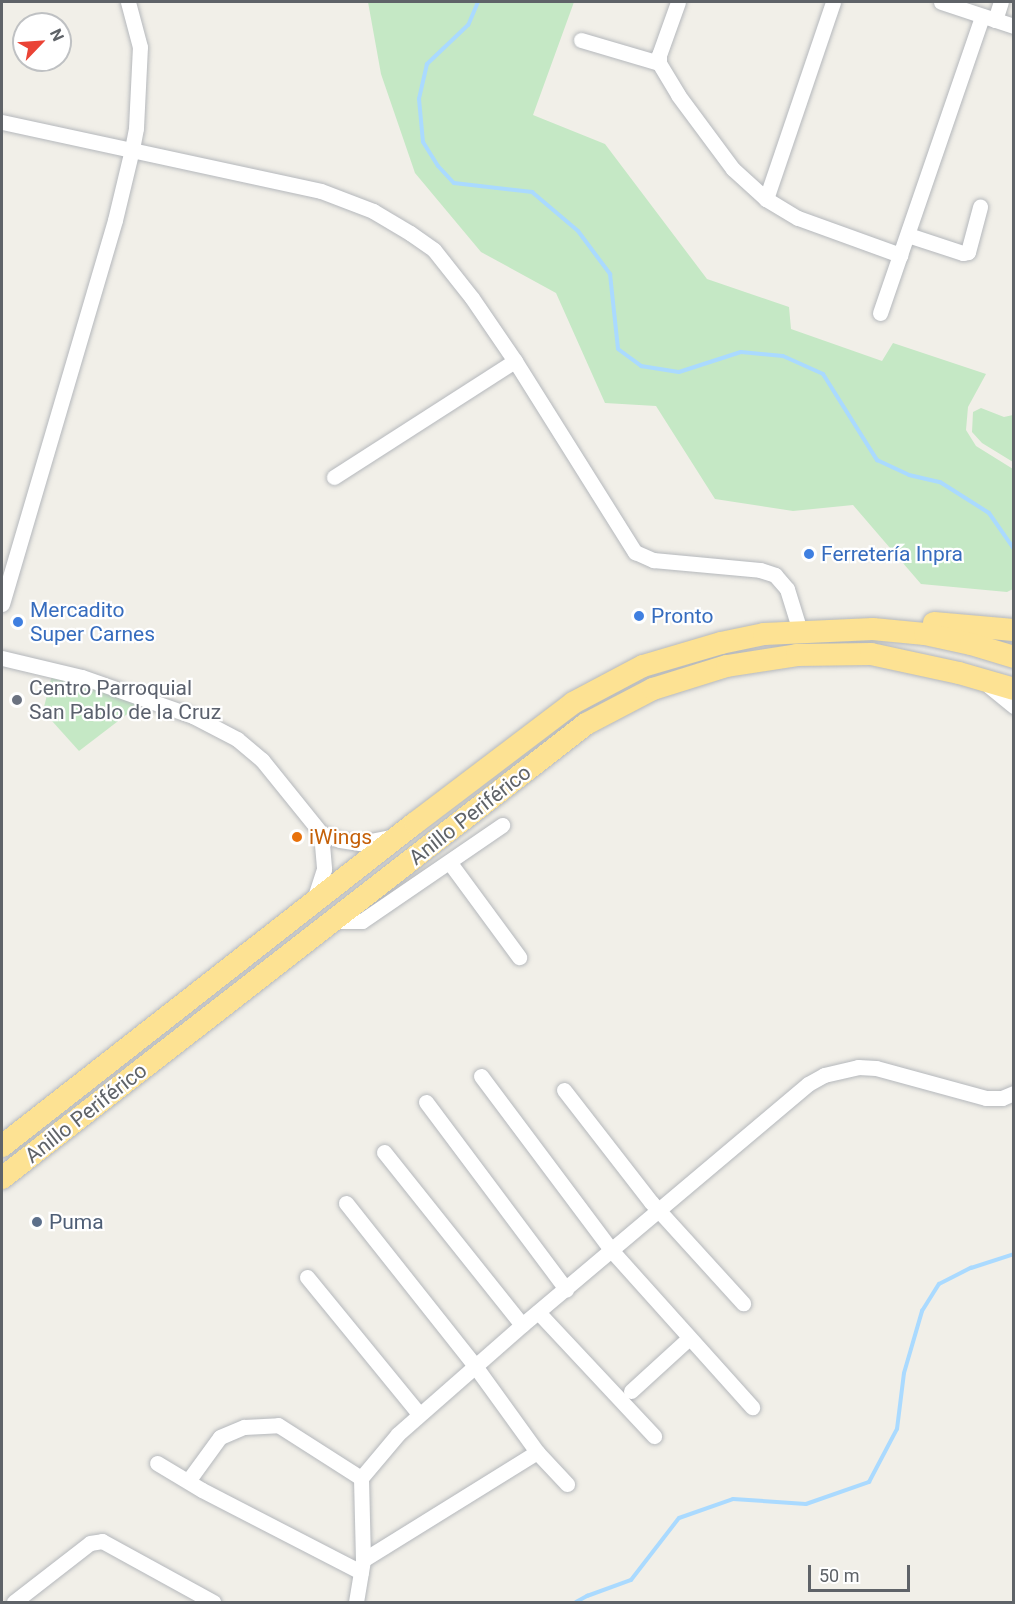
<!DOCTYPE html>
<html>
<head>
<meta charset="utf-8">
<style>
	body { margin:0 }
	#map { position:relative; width:1015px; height:1604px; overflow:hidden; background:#f1efe8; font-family:Roboto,sans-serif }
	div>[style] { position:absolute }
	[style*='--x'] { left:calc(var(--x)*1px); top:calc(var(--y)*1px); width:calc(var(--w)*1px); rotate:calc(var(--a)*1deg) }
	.green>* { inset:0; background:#c5e8c5 }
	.stream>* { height:4px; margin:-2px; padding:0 2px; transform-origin:2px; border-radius:2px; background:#aadaff }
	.roads { filter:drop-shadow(0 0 2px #b5b8bc) drop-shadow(0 0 2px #b5b8bc) }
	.minor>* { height:15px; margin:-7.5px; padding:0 7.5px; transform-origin:7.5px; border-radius:7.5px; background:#fff }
	.highway>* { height:22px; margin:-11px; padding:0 11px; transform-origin:11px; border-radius:11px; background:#fde293 }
	.dots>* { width:16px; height:16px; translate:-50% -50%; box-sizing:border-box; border:3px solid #fff; border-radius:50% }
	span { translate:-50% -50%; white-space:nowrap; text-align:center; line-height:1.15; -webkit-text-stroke:4.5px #fff; paint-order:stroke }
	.shop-label { font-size:21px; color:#366cbe }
	.left { translate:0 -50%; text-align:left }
	.worship-label { font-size:21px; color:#5b616d }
	.street-label { font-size:21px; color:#5f6368 }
	.food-label { font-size:21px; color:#c56008 }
	.service-label { font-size:21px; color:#4e5e75 }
	.frame { position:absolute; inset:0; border:3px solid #5f6368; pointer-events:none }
	.north { position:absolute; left:12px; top:12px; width:60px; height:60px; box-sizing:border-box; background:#fff; border:2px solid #bfc1c3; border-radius:50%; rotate:65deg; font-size:16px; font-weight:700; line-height:24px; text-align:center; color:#5f6368 }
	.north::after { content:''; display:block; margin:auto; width:21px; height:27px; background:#ea4335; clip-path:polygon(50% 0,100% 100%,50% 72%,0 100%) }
	.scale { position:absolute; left:808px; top:1565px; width:102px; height:27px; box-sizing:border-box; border:3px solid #5f6368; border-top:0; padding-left:8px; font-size:18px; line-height:21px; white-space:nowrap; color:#5f6368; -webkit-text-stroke:4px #fff; paint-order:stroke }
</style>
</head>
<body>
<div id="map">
	<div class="green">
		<div style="clip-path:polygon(368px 2px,574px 2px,533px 115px,605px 144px,707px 279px,789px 307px,791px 329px,882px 361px,893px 343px,986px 374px,968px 407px,966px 430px,976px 446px,1013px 469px,1013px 589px,1007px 592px,921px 584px,853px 505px,793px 511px,715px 499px,656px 406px,605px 403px,556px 293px,481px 252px,415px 173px,381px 74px)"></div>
		<div style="clip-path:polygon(981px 408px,1004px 417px,1013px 415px,1013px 462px,982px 443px,972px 432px,973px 412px)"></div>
		<div style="clip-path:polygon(53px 671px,143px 702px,79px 751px,43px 711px)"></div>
	</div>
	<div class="stream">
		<div style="--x:478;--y:2;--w:25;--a:113"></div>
		<div style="--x:468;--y:25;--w:57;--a:136.4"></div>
		<div style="--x:427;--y:64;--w:36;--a:103"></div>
		<div style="--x:419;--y:99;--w:43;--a:84.7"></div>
		<div style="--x:423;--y:142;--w:28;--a:58"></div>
		<div style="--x:438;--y:166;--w:23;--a:47"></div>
		<div style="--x:454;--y:183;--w:79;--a:6.6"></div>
		<div style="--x:532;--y:192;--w:60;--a:40.3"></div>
		<div style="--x:578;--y:231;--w:54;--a:53.3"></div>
		<div style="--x:610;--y:274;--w:75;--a:83.9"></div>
		<div style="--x:618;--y:349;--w:29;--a:36"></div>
		<div style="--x:641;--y:366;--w:38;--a:9"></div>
		<div style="--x:679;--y:372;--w:65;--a:-17.9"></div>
		<div style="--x:741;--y:352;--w:42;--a:5.4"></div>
		<div style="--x:783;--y:356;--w:44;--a:24.2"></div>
		<div style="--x:823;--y:374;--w:102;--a:57.9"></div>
		<div style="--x:877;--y:460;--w:35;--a:25"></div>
		<div style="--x:909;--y:475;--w:32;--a:13"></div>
		<div style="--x:940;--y:482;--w:58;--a:32.3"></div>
		<div style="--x:989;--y:513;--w:44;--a:55.2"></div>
		<div style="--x:576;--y:1602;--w:13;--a:-29"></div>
		<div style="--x:587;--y:1596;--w:47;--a:-20"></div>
		<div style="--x:631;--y:1580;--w:78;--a:-52.3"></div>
		<div style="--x:679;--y:1518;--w:57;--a:-19.4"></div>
		<div style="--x:733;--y:1499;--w:73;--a:3.9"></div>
		<div style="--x:806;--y:1504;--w:67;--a:-19.2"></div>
		<div style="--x:869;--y:1482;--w:60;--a:-62.2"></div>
		<div style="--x:897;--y:1429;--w:56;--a:-82.9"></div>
		<div style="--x:904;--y:1373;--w:65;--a:-73.8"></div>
		<div style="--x:922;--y:1311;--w:32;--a:-58"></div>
		<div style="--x:939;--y:1284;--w:36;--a:-27"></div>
		<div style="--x:971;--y:1268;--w:45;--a:-18"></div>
	</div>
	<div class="roads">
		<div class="minor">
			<div style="--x:678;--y:2;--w:56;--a:109.7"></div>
			<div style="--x:659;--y:55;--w:8;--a:90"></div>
			<div style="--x:659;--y:63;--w:37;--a:59"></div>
			<div style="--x:678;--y:95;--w:92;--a:53.4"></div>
			<div style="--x:733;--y:169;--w:45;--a:42.3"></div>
			<div style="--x:766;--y:199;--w:37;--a:31"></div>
			<div style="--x:798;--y:218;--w:109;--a:19.9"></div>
			<div style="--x:941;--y:2;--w:77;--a:18.2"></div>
			<div style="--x:995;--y:20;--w:19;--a:-72"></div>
			<div style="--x:581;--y:40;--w:81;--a:16.4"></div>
			<div style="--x:2;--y:122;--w:326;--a:12.2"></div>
			<div style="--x:321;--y:191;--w:56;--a:21"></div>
			<div style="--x:373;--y:211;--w:43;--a:30.7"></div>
			<div style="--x:410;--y:233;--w:29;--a:35"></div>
			<div style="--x:434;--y:250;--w:61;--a:51.6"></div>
			<div style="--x:472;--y:298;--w:76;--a:55.7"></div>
			<div style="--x:515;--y:361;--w:226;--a:57.9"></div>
			<div style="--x:635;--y:552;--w:20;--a:24"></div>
			<div style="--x:653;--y:560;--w:107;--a:5.3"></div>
			<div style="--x:760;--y:570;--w:16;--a:18"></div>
			<div style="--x:775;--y:575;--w:18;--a:49"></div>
			<div style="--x:787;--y:589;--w:44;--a:72.8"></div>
			<div style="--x:766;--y:199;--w:208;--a:-71.2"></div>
			<div style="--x:908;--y:235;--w:58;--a:18.1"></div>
			<div style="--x:963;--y:253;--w:5;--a:-11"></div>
			<div style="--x:968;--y:252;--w:47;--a:-75.1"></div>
			<div style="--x:880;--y:313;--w:314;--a:-71"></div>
			<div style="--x:334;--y:477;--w:215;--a:-32.7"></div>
			<div style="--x:2;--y:604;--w:400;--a:-73.6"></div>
			<div style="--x:115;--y:220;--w:73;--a:-76.5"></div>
			<div style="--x:132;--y:149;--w:21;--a:-79"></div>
			<div style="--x:136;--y:128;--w:81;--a:-87.2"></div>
			<div style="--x:140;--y:47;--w:47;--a:-104.9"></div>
			<div style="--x:2;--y:658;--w:82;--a:13.4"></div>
			<div style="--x:82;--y:677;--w:118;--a:19.4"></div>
			<div style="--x:193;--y:716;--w:50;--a:27.6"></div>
			<div style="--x:237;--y:739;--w:33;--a:40"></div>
			<div style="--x:262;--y:760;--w:94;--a:51.1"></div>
			<div style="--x:321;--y:833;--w:36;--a:85"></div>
			<div style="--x:324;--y:869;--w:33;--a:108"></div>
			<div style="--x:989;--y:686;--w:32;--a:39"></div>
			<div style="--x:321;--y:833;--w:20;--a:20"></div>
			<div style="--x:340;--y:840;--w:20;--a:9"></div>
			<div style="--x:360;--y:843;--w:32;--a:-11"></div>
			<div style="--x:450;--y:863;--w:117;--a:53.7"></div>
			<div style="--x:332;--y:921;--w:30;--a:0"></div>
			<div style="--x:362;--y:921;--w:170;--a:-34.4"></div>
			<div style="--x:481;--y:1076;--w:219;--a:53.2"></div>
			<div style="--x:612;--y:1251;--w:210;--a:48.1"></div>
			<div style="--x:564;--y:1090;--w:142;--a:52.2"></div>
			<div style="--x:651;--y:1202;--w:137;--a:47.7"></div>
			<div style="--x:426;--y:1102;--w:234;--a:53.2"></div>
			<div style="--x:384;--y:1152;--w:221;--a:51.4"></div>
			<div style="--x:346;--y:1203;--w:208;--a:51.6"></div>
			<div style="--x:475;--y:1366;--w:106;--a:54.2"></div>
			<div style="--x:537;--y:1452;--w:44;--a:46.8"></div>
			<div style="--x:307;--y:1277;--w:177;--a:50.7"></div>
			<div style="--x:538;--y:1312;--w:170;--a:46.9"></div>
			<div style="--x:631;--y:1391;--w:79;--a:-42.4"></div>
			<div style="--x:157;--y:1463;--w:52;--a:31"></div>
			<div style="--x:202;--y:1490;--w:179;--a:27.3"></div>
			<div style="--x:188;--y:1481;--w:54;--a:-54"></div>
			<div style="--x:220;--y:1437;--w:26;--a:-23"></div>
			<div style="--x:244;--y:1427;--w:34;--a:-3"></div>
			<div style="--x:278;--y:1425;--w:98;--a:32.6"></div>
			<div style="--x:363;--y:1560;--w:205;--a:-31.8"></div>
			<div style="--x:14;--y:1602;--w:96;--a:-37.8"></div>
			<div style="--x:90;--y:1543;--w:12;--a:-9"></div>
			<div style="--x:102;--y:1541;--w:127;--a:28.8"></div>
			<div style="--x:356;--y:1602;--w:43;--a:-80.5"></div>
			<div style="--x:363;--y:1560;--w:82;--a:-91.4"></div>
			<div style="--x:361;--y:1478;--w:57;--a:-49.9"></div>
			<div style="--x:398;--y:1434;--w:165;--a:-41.3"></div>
			<div style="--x:522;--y:1325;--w:374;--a:-40.1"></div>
			<div style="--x:808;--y:1084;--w:18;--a:-29"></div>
			<div style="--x:824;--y:1075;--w:35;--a:-13"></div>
			<div style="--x:858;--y:1067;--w:18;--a:3"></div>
			<div style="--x:876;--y:1068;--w:114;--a:15.3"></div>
			<div style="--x:986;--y:1098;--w:16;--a:0"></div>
			<div style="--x:1002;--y:1098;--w:13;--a:-23"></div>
		</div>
		<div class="highway">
			<div style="--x:934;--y:623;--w:80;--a:5"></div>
			<div style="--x:2;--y:1146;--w:524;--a:-38.03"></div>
			<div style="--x:415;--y:823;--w:198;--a:-37.2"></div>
			<div style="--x:573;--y:703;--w:79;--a:-27.9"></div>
			<div style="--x:643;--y:666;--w:81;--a:-16.4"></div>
			<div style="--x:721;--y:643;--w:44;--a:-11.8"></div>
			<div style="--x:764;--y:634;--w:109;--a:-2.6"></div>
			<div style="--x:873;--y:629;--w:52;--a:5.5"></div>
			<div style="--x:925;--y:634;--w:47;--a:12.3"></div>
			<div style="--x:971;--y:644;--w:45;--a:16.8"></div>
			<div style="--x:2;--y:1178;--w:740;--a:-37.86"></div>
			<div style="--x:586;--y:724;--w:76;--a:-27.6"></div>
			<div style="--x:653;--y:689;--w:77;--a:-17.3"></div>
			<div style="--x:727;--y:666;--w:71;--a:-8.9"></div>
			<div style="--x:797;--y:655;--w:74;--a:-0.8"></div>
			<div style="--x:871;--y:654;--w:90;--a:12.2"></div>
			<div style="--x:959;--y:673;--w:57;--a:16.2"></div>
		</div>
	</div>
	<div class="dots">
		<div style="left:809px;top:554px;background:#3f7fe0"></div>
		<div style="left:639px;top:616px;background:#3f7fe0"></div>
		<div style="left:18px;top:622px;background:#3f7fe0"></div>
		<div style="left:17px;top:700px;background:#6b7280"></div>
		<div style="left:297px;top:837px;background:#e8710a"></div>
		<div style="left:37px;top:1222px;background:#5c6f8a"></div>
	</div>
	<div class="shop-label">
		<span class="left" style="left:821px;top:554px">Ferretería Inpra</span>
		<span class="left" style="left:30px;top:622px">Mercadito<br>Super Carnes</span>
		<span class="left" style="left:651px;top:616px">Pronto</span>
	</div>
	<div class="worship-label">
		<span class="left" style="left:29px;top:700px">Centro Parroquial<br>San Pablo de la Cruz</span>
	</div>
	<div class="street-label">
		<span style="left:470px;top:815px;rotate:-38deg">Anillo Periférico</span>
		<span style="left:86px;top:1113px;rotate:-38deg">Anillo Periférico</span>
	</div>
	<div class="food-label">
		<span class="left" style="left:309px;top:837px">iWings</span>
	</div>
	<div class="service-label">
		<span class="left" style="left:49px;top:1222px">Puma</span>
	</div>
	<div class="frame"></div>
	<div class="north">N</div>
	<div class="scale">50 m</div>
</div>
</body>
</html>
